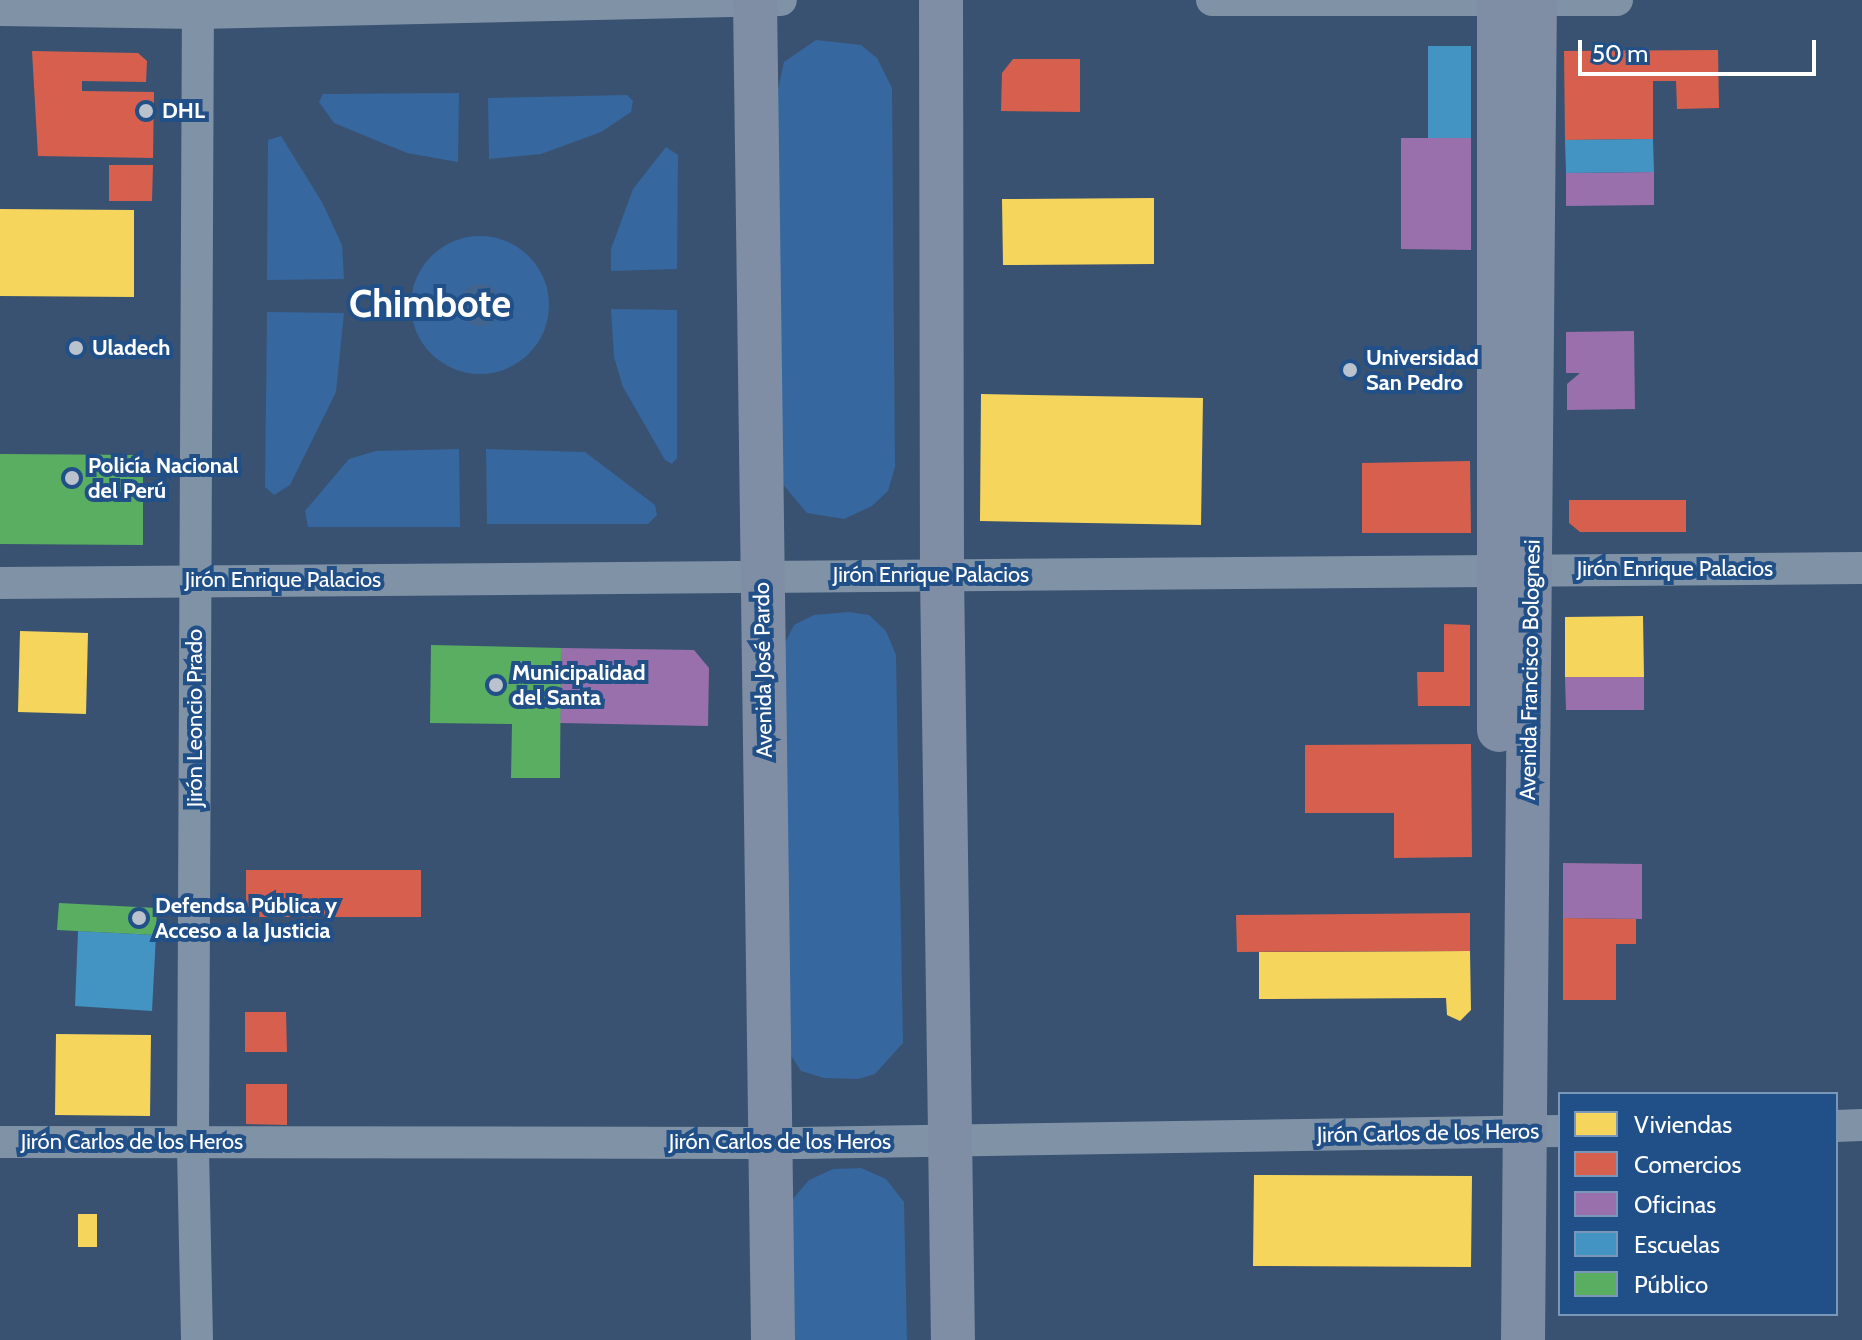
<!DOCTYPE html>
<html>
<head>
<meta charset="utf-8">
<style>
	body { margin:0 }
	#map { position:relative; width:1862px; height:1340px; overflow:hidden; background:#395271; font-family:Cabin,sans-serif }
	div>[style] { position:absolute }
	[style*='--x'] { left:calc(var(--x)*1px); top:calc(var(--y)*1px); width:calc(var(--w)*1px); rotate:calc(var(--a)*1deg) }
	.green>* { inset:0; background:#36679f }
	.round { border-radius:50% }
	.water>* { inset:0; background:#43648c }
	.homes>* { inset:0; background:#f6d55c }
	.shops>* { inset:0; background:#d6604d }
	.offices>* { inset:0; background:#9970ab }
	.schools>* { inset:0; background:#4393c3 }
	.public>* { inset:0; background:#5aae61 }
	.street>* { height:32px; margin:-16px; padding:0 16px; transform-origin:16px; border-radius:16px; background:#8092a6 }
	.primary>* { height:44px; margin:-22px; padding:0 22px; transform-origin:22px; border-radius:22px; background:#7f8ea4 }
	.dots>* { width:22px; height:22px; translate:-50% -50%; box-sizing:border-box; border:4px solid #215089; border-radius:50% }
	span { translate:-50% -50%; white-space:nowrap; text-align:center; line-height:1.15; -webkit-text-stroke:8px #215089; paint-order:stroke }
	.poi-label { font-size:22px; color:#fff; font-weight:700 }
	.left { translate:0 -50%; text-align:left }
	.street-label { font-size:22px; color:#fff }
	.town-label { font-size:38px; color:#fff; font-weight:700 }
	.legend { position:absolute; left:1558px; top:1092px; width:280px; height:224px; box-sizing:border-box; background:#215089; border:2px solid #7a96b8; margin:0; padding:10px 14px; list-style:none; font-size:24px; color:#fff }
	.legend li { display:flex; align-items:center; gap:16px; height:40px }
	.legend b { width:40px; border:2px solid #7a96b8 }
	.scale { position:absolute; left:1578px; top:40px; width:238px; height:36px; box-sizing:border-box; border:4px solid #fff; border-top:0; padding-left:10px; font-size:24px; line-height:28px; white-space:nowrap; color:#fff; -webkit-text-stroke:6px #215089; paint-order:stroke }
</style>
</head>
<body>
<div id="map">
	<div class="green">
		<div style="clip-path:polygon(816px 40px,861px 45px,877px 58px,892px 88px,895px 467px,888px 491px,872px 506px,844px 519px,807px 513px,781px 482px,774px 107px,784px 62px)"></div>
		<div style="clip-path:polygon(459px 93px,458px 162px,407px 153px,334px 123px,319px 102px,323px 94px)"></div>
		<div style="clip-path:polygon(627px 95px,633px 101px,631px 112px,601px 132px,541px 154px,489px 159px,488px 98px)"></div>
		<div style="clip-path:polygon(281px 136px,322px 202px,342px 245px,344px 279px,267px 280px,268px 140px)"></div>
		<div style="clip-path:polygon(666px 147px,678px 155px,677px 269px,611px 271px,611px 249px,633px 189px)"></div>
		<div class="round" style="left:411px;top:236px;width:138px;height:138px"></div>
		<div style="clip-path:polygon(611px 309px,677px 310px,677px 458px,672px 464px,665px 460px,623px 387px,614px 357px)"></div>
		<div style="clip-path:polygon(267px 312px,344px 313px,336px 392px,290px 485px,274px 495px,265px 487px)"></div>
		<div style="clip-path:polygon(459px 449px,460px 527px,308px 527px,305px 511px,349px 459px,376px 451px)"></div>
		<div style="clip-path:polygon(486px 449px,585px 452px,655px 505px,657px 515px,648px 524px,487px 524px)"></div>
		<div style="clip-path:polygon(849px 612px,869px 615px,886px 631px,896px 655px,903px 1043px,875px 1074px,858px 1079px,824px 1078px,801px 1071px,787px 1049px,784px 645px,794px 625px,814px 615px)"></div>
		<div style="clip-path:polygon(861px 1168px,886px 1179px,904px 1202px,907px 1340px,784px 1340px,791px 1201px,809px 1180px,833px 1169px)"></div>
	</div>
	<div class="water">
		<div class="round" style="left:459px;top:284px;width:42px;height:42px"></div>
	</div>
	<div class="homes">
		<div style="clip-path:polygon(1154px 198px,1154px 264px,1003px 265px,1002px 199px)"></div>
		<div style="clip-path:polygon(0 209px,134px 210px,134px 297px,0 296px)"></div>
		<div style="clip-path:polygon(981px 394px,1203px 398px,1201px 525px,980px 521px)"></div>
		<div style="clip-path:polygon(1643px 616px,1644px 677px,1565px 677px,1565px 617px)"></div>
		<div style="clip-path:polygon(20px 631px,88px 633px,86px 714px,18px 712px)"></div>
		<div style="clip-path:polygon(1470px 951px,1471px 1010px,1460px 1021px,1447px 1015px,1446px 998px,1259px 999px,1259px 952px)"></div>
		<div style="clip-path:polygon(56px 1034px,151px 1035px,150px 1116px,55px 1115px)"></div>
		<div style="clip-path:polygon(1254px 1175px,1472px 1176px,1471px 1267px,1253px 1266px)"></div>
		<div style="clip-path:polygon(78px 1214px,97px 1214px,97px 1247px,78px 1247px)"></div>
	</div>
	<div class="shops">
		<div style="clip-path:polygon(1718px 50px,1719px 108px,1677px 109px,1676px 81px,1653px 81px,1653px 139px,1565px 140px,1564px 51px)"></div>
		<div style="clip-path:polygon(32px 51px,138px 53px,147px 61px,146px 82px,82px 81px,82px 91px,154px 92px,153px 158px,38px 156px)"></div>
		<div style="clip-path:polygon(1013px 59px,1080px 59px,1080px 112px,1001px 111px,1002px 73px)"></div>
		<div style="clip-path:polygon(109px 165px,153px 165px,152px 201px,109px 201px)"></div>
		<div style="clip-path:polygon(1470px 461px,1471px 533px,1362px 533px,1362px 463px)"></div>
		<div style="clip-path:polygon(1569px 500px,1686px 500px,1686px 532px,1580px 532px,1569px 523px)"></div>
		<div style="clip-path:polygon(1444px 624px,1470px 625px,1470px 706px,1418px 706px,1417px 672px,1444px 672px)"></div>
		<div style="clip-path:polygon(1471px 744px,1472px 857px,1394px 858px,1394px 813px,1305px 813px,1305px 745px)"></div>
		<div style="clip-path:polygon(246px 870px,421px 870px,421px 917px,246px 917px)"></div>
		<div style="clip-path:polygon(1470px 913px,1470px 951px,1237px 952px,1236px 915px)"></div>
		<div style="clip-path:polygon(1563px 918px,1636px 919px,1636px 944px,1616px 944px,1616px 1000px,1563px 1000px)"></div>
		<div style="clip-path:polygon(245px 1012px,286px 1012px,287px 1052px,245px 1052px)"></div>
		<div style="clip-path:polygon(246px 1084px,287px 1084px,287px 1125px,246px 1124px)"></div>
	</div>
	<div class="offices">
		<div style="clip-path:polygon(1401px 138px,1471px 138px,1471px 250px,1401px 249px)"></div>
		<div style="clip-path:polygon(1654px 172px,1654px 205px,1566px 206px,1566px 173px)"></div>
		<div style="clip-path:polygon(1634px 331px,1635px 409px,1567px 410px,1567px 384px,1580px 373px,1566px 373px,1566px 332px)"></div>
		<div style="clip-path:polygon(561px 648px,694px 650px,709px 668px,708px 726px,560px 723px)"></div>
		<div style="clip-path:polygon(1565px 677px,1644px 677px,1644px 710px,1566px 710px)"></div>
		<div style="clip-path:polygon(1563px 863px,1642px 864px,1642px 919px,1563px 918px)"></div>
	</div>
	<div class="schools">
		<div style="clip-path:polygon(1428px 46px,1471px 46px,1471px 138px,1428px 138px)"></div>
		<div style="clip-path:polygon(1653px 139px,1654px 172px,1566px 173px,1565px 140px)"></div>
		<div style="clip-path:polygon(78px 931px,156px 935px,152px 1011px,75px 1006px)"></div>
	</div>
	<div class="public">
		<div style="clip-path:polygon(0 454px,143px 455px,143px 545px,0 544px)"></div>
		<div style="clip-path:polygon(431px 645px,561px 648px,560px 778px,511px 778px,512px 724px,430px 723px)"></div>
		<div style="clip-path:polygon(59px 903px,157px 908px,156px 935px,57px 930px)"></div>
	</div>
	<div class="street">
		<div style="--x:1212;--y:0;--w:405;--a:0"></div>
		<div style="--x:0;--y:10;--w:198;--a:0.9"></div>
		<div style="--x:198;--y:13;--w:583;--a:-1.28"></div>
		<div style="--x:0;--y:583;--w:1862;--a:-0.46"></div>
		<div style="--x:1836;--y:1126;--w:26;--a:-2"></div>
		<div style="--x:0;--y:1142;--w:797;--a:0.07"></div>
		<div style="--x:797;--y:1143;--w:763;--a:-0.9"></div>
		<div style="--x:197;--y:1340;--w:198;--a:-91.2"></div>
		<div style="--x:193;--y:1142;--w:1142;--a:-89.75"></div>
	</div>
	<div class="primary">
		<div style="--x:755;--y:0;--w:1340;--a:89.23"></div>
		<div style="--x:941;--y:0;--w:575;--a:89.9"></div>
		<div style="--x:942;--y:575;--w:765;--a:89.18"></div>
		<div style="--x:1499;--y:0;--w:730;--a:90"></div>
		<div style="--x:1523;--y:1340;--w:1340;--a:-89.49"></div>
	</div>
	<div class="dots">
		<div style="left:146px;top:111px;background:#bac2cd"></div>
		<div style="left:76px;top:348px;background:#bac2cd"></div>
		<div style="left:1350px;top:370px;background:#bac2cd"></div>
		<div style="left:72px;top:478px;background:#bac2cd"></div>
		<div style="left:496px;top:685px;background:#bac2cd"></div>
		<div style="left:139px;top:918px;background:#bac2cd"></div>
	</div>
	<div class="poi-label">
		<span class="left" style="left:162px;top:111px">DHL</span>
		<span class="left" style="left:92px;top:348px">Uladech</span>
		<span class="left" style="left:1366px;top:370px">Universidad<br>San Pedro</span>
		<span class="left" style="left:88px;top:478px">Policía Nacional<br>del Perú</span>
		<span class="left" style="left:512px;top:685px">Municipalidad<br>del Santa</span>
		<span class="left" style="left:155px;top:918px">Defendsa Pública y<br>Acceso a la Justicia</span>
	</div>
	<div class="street-label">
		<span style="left:1675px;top:569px">Jirón Enrique Palacios</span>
		<span style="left:931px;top:575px">Jirón Enrique Palacios</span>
		<span style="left:283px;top:580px">Jirón Enrique Palacios</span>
		<span style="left:763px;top:670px;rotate:-91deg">Avenida José Pardo</span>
		<span style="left:1530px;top:670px;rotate:-89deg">Avenida Francisco Bolognesi</span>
		<span style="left:195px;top:718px;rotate:-90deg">Jirón Leoncio Prado</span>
		<span style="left:1428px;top:1133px;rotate:-1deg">Jirón Carlos de los Heros</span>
		<span style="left:132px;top:1142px">Jirón Carlos de los Heros</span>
		<span style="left:780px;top:1142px">Jirón Carlos de los Heros</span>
	</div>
	<div class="town-label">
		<span style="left:430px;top:304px">Chimbote</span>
	</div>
	<ul class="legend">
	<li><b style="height:22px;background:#f6d55c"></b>Viviendas</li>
	<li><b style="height:22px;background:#d6604d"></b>Comercios</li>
	<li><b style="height:22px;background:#9970ab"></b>Oficinas</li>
	<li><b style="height:22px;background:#4393c3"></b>Escuelas</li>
	<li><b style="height:22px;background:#5aae61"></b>Público</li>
	</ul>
	<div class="scale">50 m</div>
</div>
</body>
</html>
